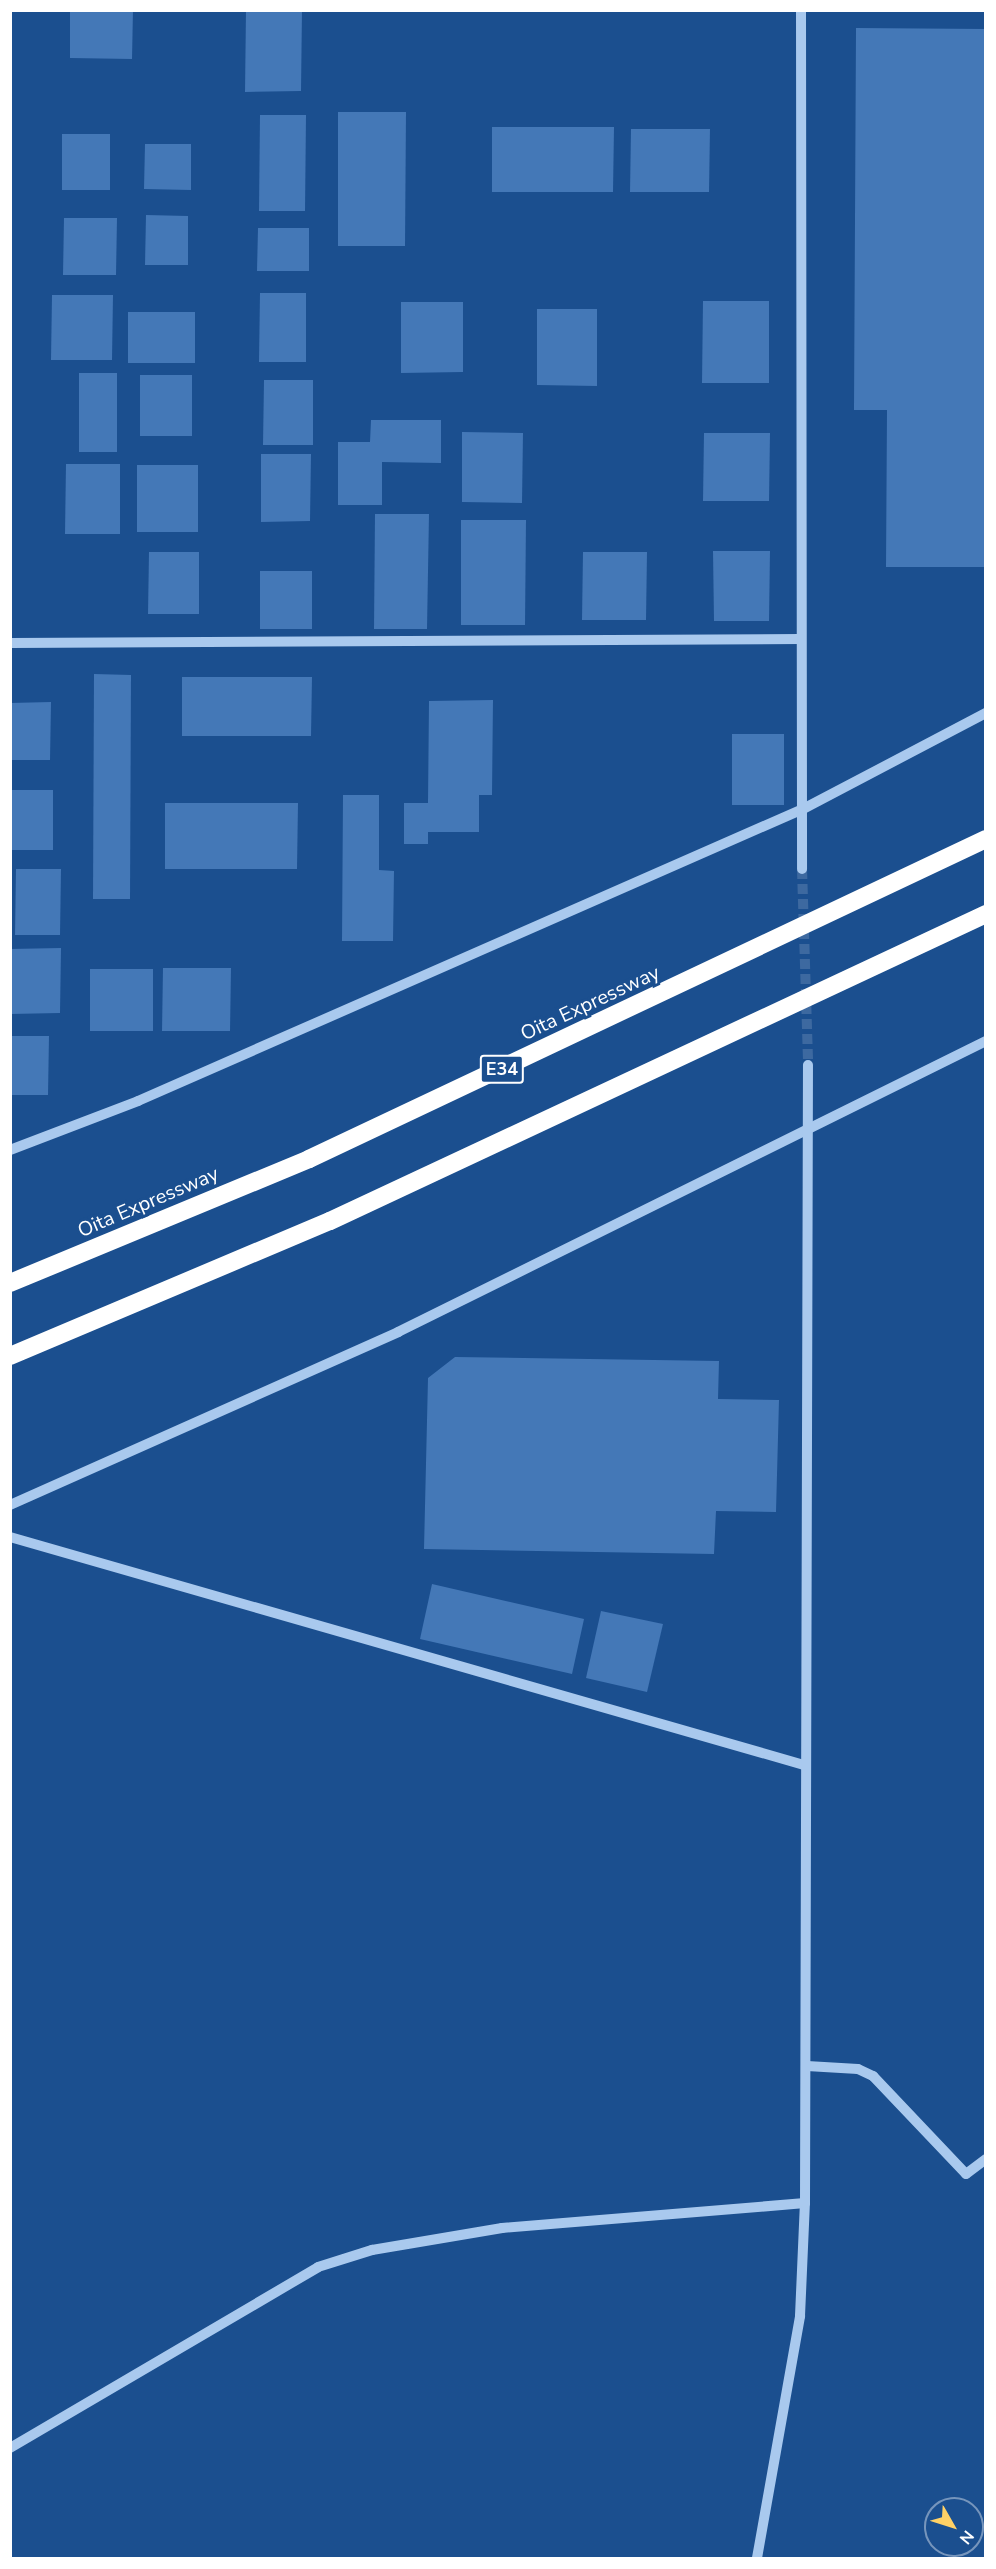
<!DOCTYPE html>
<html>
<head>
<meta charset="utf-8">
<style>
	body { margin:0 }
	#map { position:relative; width:996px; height:2569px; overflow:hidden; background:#1b4f8f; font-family:"Nunito Sans",sans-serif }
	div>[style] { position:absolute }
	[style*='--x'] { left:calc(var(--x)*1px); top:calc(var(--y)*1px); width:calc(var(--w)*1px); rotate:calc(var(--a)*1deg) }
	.building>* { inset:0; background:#4478b7 }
	.minor-tunnel>* { height:10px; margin-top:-5px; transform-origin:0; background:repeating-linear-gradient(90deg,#3d69a0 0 10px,transparent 0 15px) }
	.minor>* { height:10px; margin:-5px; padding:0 5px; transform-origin:5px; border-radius:5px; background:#a9c9ee }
	.highway>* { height:18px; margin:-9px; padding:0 9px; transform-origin:9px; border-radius:9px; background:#fff }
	span { translate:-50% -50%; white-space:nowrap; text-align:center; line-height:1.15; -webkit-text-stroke:6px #1b4f8f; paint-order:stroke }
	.shield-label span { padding:2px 4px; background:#1b4f8f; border:2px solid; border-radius:4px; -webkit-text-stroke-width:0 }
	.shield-label { font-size:18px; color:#fff; font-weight:700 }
	.street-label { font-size:20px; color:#fff }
	.frame { position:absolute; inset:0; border:12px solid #fff; pointer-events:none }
	.north { position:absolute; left:924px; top:2497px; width:60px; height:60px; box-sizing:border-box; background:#1b4f8f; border:2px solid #7695bc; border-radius:50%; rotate:129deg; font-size:16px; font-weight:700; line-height:24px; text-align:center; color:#fff }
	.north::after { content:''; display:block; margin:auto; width:21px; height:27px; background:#ffd166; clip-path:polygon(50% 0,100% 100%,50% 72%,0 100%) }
</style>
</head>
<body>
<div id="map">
	<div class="building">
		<div style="clip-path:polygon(70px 10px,133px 10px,132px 59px,70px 58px)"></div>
		<div style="clip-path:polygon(246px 10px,302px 10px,301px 91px,245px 92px)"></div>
		<div style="clip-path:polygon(856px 28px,986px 29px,986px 567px,886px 567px,887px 410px,854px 410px)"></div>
		<div style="clip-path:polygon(338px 112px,406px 112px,405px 246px,338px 246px)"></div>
		<div style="clip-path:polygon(260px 115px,306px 115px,305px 211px,259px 211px)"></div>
		<div style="clip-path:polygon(492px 127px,614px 127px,613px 192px,492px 192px)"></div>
		<div style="clip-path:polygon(631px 129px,710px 129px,709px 192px,630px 192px)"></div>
		<div style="clip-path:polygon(62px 134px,110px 134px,110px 190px,62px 190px)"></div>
		<div style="clip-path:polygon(145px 144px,191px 144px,191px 190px,144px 189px)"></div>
		<div style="clip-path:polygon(146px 215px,188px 216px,188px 265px,145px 265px)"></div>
		<div style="clip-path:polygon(64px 218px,117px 218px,116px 275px,63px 275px)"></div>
		<div style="clip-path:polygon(258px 228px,309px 228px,309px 271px,257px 271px)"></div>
		<div style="clip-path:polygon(260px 293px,306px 293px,306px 362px,259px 362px)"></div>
		<div style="clip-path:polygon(52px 295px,113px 295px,112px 360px,51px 360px)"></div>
		<div style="clip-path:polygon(703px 301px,769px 301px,769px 383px,702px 383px)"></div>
		<div style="clip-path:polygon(401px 302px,463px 302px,463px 372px,401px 373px)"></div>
		<div style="clip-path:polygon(537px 309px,597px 309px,597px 386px,537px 385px)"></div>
		<div style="clip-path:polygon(128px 312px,195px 312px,195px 363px,128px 363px)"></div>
		<div style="clip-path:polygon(79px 373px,117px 373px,117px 452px,79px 452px)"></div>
		<div style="clip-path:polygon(140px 375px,192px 375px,192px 436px,140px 436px)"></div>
		<div style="clip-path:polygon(264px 380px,313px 380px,313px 445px,263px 445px)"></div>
		<div style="clip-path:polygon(371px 420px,441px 420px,441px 463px,382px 462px,382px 505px,338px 505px,338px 442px,370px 442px)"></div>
		<div style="clip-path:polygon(462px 432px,523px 433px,522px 503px,462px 502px)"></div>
		<div style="clip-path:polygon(704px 433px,770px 433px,769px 501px,703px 501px)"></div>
		<div style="clip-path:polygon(261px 454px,311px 454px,310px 521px,261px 522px)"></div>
		<div style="clip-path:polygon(66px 464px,120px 464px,120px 534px,65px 534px)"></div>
		<div style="clip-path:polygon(137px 465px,198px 465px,198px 532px,137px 532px)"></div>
		<div style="clip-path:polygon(375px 514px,429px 514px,427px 629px,374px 629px)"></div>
		<div style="clip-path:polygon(461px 520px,526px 520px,525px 625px,461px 625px)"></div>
		<div style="clip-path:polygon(713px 551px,770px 551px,769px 621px,714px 621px)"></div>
		<div style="clip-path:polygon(149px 552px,199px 552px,199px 614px,148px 614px)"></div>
		<div style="clip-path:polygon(583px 552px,647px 552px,646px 620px,582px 620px)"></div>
		<div style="clip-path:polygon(260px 571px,312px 571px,312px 629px,260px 629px)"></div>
		<div style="clip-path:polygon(94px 674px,131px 675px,130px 899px,93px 899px)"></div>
		<div style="clip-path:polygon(182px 677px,312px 677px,311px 736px,182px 736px)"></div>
		<div style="clip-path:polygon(493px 700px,492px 795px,479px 795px,479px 832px,428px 832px,428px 844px,404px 844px,404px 803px,428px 803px,429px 701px)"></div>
		<div style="clip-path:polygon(51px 702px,50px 760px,10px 760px,10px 703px)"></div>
		<div style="clip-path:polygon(732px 734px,784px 734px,784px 805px,732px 805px)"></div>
		<div style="clip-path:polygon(10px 790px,53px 790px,53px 850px,10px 850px)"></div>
		<div style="clip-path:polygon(343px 795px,379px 795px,379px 870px,394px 871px,393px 941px,342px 941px)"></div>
		<div style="clip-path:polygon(165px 803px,298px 803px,297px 869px,165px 869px)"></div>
		<div style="clip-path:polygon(16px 869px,61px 869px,60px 935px,15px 935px)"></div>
		<div style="clip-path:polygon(61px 948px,60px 1013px,10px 1014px,10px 949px)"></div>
		<div style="clip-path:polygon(163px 968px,231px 968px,230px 1031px,162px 1031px)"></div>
		<div style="clip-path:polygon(90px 969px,153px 969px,153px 1031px,90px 1031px)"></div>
		<div style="clip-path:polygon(10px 1036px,49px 1036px,48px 1095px,10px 1095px)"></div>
		<div style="clip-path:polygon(455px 1357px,719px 1361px,718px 1399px,779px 1400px,776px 1512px,716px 1511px,714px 1554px,424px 1549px,428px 1378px)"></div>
		<div style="clip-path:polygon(432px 1584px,584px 1619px,572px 1674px,420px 1639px)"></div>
		<div style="clip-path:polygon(601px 1611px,663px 1624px,647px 1692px,586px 1678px)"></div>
	</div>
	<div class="minor-tunnel">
		<div style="--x:802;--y:869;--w:196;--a:88.2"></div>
	</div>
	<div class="minor">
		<div style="--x:801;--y:10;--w:859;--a:89.93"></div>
		<div style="--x:10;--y:643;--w:791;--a:-0.29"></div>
		<div style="--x:10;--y:1150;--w:137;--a:-20.9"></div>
		<div style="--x:138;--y:1101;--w:726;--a:-23.71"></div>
		<div style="--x:803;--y:809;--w:207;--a:-27.7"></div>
		<div style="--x:10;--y:1505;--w:425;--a:-24"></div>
		<div style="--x:398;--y:1332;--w:656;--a:-26.33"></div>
		<div style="--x:10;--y:1537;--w:826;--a:16.02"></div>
		<div style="--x:807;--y:2066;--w:51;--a:3.4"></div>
		<div style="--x:858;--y:2069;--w:17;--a:25"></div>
		<div style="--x:873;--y:2076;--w:135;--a:46.5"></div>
		<div style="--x:966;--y:2174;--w:25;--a:-37"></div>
		<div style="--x:10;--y:2448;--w:357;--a:-30.4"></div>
		<div style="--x:318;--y:2267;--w:57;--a:-17.5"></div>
		<div style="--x:372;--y:2250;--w:132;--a:-9.6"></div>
		<div style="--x:502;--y:2228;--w:304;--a:-4.7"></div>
		<div style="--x:757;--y:2558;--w:246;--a:-79.9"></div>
		<div style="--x:800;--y:2316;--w:113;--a:-87.5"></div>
		<div style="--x:805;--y:2203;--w:1138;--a:-89.85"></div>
	</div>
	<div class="highway">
		<div style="--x:10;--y:1283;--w:324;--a:-22.5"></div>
		<div style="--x:309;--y:1159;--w:749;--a:-25.3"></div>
		<div style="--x:10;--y:1356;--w:347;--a:-22.9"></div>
		<div style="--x:330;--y:1221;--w:724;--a:-25.08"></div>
	</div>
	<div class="shield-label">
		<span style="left:502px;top:1069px">E34</span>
	</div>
	<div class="street-label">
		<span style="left:590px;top:1003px;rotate:-25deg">Oita Expressway</span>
		<span style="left:148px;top:1202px;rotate:-23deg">Oita Expressway</span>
	</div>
	<div class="frame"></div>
	<div class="north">N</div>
</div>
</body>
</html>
